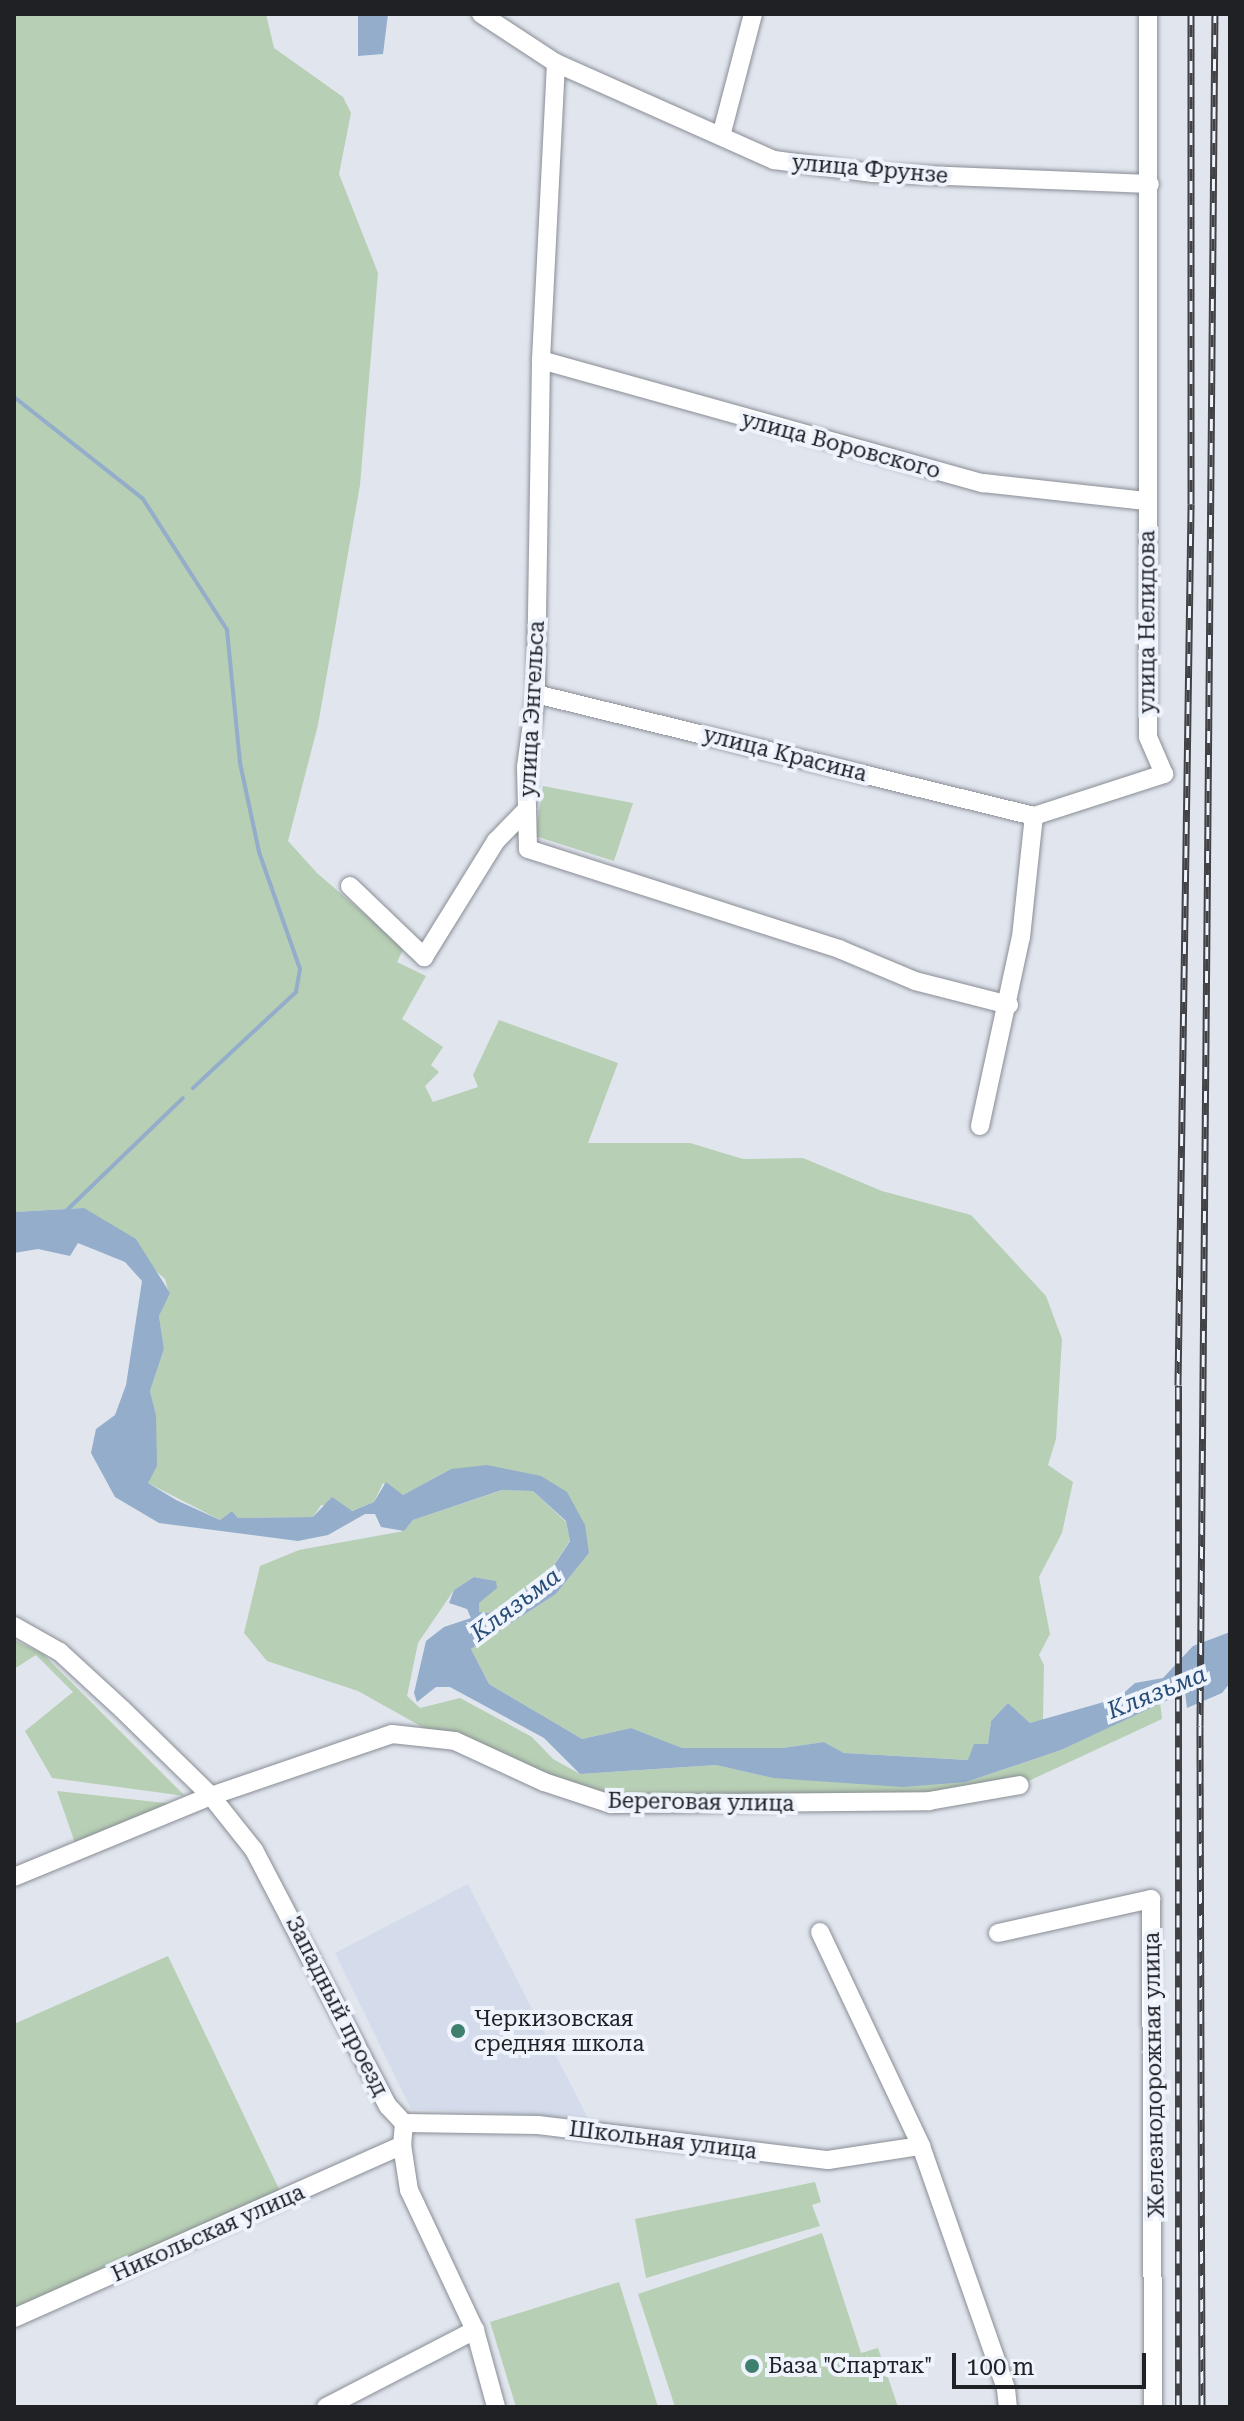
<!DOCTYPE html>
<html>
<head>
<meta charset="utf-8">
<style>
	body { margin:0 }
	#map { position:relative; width:1244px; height:2421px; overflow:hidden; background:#e1e6ee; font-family:"Roboto Serif",serif }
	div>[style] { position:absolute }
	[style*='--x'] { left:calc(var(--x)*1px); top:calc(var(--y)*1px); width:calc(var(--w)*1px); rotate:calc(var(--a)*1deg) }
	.built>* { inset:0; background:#d4dcec }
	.green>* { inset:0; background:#b7cfb4 }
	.water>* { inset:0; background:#93adcb }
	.stream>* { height:4px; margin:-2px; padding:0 2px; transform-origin:2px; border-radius:2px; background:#93adcb }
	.roads { filter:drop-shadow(0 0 2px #898d95) drop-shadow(0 0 2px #898d95) }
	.minor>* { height:18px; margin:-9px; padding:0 9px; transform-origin:9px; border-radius:9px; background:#fff }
	.rail>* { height:7px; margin-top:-3.5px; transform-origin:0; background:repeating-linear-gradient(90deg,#eef3fc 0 12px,#404246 0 24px); box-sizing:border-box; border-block:2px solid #404246 }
	.dots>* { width:22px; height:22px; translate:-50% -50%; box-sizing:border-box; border:4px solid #eef3fc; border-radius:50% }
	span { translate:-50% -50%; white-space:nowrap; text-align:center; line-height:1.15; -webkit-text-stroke:8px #eef3fc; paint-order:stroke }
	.street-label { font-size:22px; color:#202125 }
	.poi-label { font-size:22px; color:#202125 }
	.left { translate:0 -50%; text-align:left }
	.water-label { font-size:24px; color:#284e78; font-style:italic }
	.frame { position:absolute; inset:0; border:16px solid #202125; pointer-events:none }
	.scale { position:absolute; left:952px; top:2353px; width:194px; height:36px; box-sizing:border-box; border:4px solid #202125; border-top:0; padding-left:10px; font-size:24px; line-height:28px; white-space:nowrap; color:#202125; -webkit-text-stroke:6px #eef3fc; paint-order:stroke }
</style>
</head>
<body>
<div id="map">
	<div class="built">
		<div style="clip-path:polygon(468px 1884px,588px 2118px,411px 2109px,335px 1953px)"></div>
	</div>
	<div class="green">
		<div style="clip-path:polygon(14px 14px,266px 14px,274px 48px,343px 97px,351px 113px,339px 174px,378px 273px,360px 485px,318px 725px,288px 841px,317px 873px,404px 948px,397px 962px,426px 976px,402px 1019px,443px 1047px,431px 1065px,439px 1072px,425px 1086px,433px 1102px,478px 1087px,473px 1075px,499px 1020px,618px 1063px,588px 1143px,690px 1143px,743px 1159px,803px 1158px,882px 1191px,971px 1215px,1046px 1296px,1062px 1339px,1056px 1439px,1048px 1465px,1073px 1482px,1062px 1533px,1039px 1577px,1050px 1634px,1039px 1655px,1044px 1665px,1043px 1721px,1030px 1723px,1008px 1703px,991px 1721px,988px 1744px,969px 1760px,844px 1753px,824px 1742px,783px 1748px,681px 1748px,631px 1728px,582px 1739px,489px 1684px,471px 1649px,556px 1594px,589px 1553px,567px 1492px,451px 1469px,403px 1495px,383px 1483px,374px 1502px,351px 1511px,321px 1505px,313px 1517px,238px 1518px,232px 1511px,220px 1520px,148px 1483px,156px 1415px,150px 1391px,164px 1349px,159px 1316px,169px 1293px,165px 1279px,84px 1208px,14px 1212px)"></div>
		<div style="clip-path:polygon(543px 786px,633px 803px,614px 861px,535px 836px)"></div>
		<div style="clip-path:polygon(503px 1490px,533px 1491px,566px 1522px,570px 1540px,545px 1579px,489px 1613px,478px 1612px,479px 1603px,496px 1581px,474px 1577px,454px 1590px,418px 1643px,407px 1696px,420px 1708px,460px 1698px,532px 1737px,553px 1759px,580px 1774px,716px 1765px,773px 1778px,966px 1782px,1061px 1750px,1160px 1702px,1162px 1719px,1020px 1785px,929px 1801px,611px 1804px,465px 1751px,358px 1691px,267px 1661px,244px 1633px,260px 1566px,299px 1550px,404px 1531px,413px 1520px)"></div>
		<div style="clip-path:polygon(14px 1640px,43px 1654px,185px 1796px,52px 1778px,25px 1731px,73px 1692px,36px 1655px,14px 1669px)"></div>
		<div style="clip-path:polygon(57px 1791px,183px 1805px,75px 1843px)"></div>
		<div style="clip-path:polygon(168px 1956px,280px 2191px,14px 2308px,14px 2024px)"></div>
		<div style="clip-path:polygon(815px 2182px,821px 2202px,812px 2205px,820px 2226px,646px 2278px,635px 2219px)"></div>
		<div style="clip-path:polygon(822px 2233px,861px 2353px,878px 2348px,898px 2407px,675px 2407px,638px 2294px)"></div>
		<div style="clip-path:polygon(619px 2282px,658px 2407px,516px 2407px,490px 2322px)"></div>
	</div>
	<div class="water">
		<div style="clip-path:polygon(358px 14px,388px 14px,383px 54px,358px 56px)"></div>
		<div style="clip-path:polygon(84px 1208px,136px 1239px,170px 1293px,159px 1316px,164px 1349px,150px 1391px,156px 1415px,157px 1466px,148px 1483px,176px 1500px,220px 1520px,232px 1511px,238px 1518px,313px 1517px,332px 1497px,352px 1511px,374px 1502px,386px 1482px,403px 1495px,451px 1469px,487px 1465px,541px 1476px,567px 1492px,585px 1525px,589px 1553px,556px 1594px,471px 1649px,489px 1684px,582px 1739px,631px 1728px,682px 1748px,783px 1748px,824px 1742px,844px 1753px,968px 1760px,974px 1744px,988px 1744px,991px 1721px,1008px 1703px,1030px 1723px,1118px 1698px,1135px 1683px,1163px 1678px,1193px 1646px,1230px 1632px,1230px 1683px,1222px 1693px,1187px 1708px,1185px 1692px,1061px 1750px,966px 1782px,903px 1787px,773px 1778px,716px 1765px,580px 1774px,544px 1738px,450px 1687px,436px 1687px,417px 1702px,414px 1693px,426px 1641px,444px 1627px,471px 1618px,467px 1609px,449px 1603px,454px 1590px,474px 1577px,496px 1581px,497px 1588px,479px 1603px,479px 1612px,489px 1613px,545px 1579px,570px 1541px,566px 1521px,533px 1491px,502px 1490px,413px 1520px,404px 1531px,381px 1527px,375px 1514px,365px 1514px,328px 1535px,298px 1541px,159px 1523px,115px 1497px,91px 1453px,96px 1429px,115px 1415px,126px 1385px,142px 1281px,125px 1262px,78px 1243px,70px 1256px,38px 1249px,14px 1253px,14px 1212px)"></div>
	</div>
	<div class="stream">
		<div style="--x:14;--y:397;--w:164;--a:38.3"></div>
		<div style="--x:143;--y:499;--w:156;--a:57.3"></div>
		<div style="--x:227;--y:630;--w:134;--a:84.4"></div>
		<div style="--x:240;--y:763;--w:91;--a:77.9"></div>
		<div style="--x:259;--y:852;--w:124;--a:70.7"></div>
		<div style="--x:300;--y:969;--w:23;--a:100"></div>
		<div style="--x:296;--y:992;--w:141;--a:137"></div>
		<div style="--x:67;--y:1210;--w:161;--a:-44"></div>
	</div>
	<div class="roads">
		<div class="minor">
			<div style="--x:481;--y:14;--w:90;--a:33.2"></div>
			<div style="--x:556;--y:63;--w:239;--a:24"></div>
			<div style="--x:774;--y:160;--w:100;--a:7.5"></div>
			<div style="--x:873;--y:173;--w:277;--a:2.3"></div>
			<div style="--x:556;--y:63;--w:297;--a:92.9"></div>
			<div style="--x:541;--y:360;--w:334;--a:90.9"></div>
			<div style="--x:536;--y:694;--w:74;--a:97.8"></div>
			<div style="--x:526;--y:767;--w:82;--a:88.6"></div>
			<div style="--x:528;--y:849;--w:327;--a:17.8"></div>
			<div style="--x:839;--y:949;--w:82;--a:22.8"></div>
			<div style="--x:915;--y:981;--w:97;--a:14.3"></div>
			<div style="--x:721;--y:136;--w:126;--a:-75.3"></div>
			<div style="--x:541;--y:360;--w:459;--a:15.6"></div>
			<div style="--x:983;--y:483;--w:164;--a:6.3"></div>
			<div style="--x:536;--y:694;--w:513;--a:13.77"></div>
			<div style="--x:350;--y:886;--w:103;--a:43.8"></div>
			<div style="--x:424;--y:957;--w:137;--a:-58.2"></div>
			<div style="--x:496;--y:841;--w:45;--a:-45.9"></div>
			<div style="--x:980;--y:1126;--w:193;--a:-77.8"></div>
			<div style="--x:1021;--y:937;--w:122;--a:-83.9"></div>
			<div style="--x:1034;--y:816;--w:137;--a:-17.9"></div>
			<div style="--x:1164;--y:774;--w:40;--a:-113.4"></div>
			<div style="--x:1148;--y:737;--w:723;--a:-90"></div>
			<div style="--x:14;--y:1626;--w:53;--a:29.5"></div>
			<div style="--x:60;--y:1652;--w:84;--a:42.6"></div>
			<div style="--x:122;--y:1709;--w:124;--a:44.3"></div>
			<div style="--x:211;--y:1796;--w:69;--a:51.5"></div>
			<div style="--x:254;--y:1850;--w:289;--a:62.4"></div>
			<div style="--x:388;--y:2106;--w:23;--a:47"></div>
			<div style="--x:404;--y:2123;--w:22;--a:95"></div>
			<div style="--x:402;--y:2145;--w:46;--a:81.2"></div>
			<div style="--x:409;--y:2190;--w:155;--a:64.8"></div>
			<div style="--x:475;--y:2330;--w:80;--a:74.7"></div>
			<div style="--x:14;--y:1877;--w:213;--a:-22.4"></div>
			<div style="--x:211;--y:1796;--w:191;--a:-18.9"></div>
			<div style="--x:392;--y:1734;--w:63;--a:6.3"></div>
			<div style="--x:455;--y:1741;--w:98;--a:24.7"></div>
			<div style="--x:544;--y:1782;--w:71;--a:18.2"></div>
			<div style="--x:611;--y:1804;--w:318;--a:-0.5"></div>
			<div style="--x:929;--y:1801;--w:92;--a:-10"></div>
			<div style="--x:820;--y:1932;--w:237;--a:64.7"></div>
			<div style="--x:921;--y:2146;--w:257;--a:70.7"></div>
			<div style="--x:1006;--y:2389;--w:18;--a:84"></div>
			<div style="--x:998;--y:1933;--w:157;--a:-12.5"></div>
			<div style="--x:1151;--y:1899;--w:508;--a:89.77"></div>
			<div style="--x:404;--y:2123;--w:134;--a:0.9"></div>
			<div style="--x:538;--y:2125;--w:292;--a:6.9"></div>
			<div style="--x:828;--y:2160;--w:94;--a:-8.6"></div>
			<div style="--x:14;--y:2318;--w:425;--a:-24"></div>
			<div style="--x:326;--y:2407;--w:168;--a:-27.3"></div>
		</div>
	</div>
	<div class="rail">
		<div style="--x:1178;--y:2407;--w:1022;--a:-90"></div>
		<div style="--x:1178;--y:1385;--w:881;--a:-89.15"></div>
		<div style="--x:1191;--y:504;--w:490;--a:-90"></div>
		<div style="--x:1202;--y:2407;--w:681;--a:-90.17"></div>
		<div style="--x:1200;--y:1726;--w:1712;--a:-89.5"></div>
	</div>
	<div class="dots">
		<div style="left:458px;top:2031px;background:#3f7f6d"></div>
		<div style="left:752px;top:2366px;background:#3f7f6d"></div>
	</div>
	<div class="street-label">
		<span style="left:870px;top:169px;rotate:5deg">улица Фрунзе</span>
		<span style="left:841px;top:445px;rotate:15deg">улица Воровского</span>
		<span style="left:1147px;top:622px;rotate:-90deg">улица Нелидова</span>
		<span style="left:532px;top:709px;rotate:-87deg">улица Энгельса</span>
		<span style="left:785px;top:754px;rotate:14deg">улица Красина</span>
		<span style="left:701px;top:1802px;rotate:1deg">Береговая улица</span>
		<span style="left:337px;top:2006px;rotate:63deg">Западный проезд</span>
		<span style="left:1154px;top:2075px;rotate:-91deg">Железнодорожная улица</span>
		<span style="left:663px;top:2140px;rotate:7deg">Школьная улица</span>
		<span style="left:208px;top:2233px;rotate:-24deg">Никольская улица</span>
	</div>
	<div class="poi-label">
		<span class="left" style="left:474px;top:2031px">Черкизовская<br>средняя школа</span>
		<span class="left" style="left:768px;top:2366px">База "Спартак"</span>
	</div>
	<div class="water-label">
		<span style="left:516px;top:1605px;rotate:-37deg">Клязьма</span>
		<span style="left:1157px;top:1693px;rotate:-22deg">Клязьма</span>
	</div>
	<div class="frame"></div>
	<div class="scale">100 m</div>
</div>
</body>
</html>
